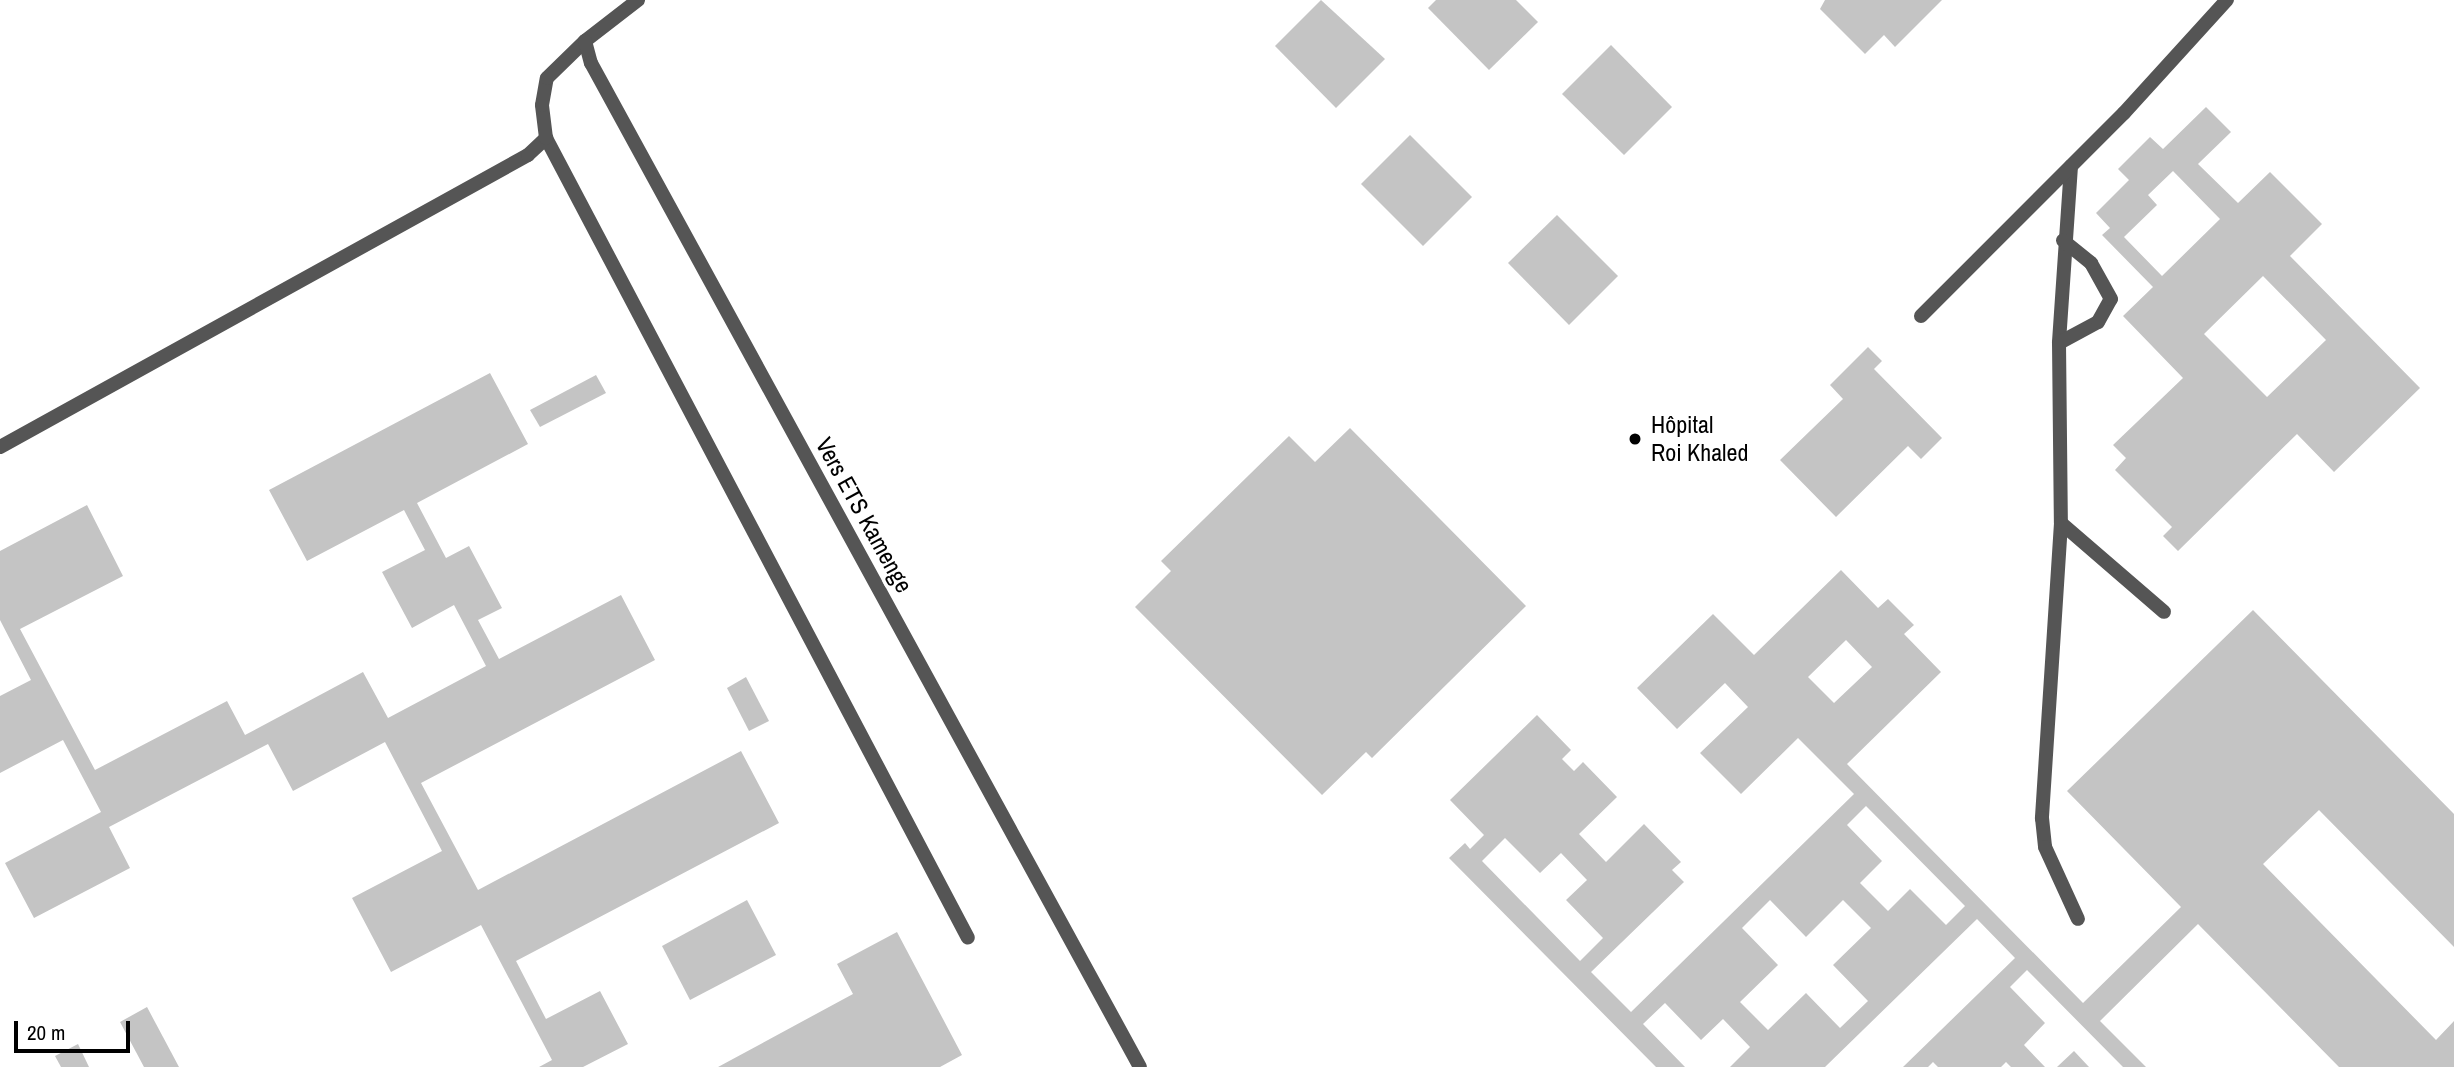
<!DOCTYPE html>
<html>
<head>
<meta charset="utf-8">
<style>
	body { margin:0 }
	#map { position:relative; width:2454px; height:1067px; overflow:hidden; background:#fff; font-family:"Archivo Narrow",sans-serif }
	div>[style] { position:absolute }
	[style*='--x'] { left:calc(var(--x)*1px); top:calc(var(--y)*1px); width:calc(var(--w)*1px); rotate:calc(var(--a)*1deg) }
	.building>* { inset:0; background:#c4c4c4 }
	.service>* { height:14px; margin:-7px; padding:0 7px; transform-origin:7px; border-radius:7px; background:#555 }
	.minor>* { height:14px; margin:-7px; padding:0 7px; transform-origin:7px; border-radius:7px; background:#555 }
	.dots>* { width:19px; height:19px; translate:-50% -50%; box-sizing:border-box; border:4px solid #fff; border-radius:50% }
	span { translate:-50% -50%; white-space:nowrap; text-align:center; line-height:1.15; -webkit-text-stroke:7px #fff; paint-order:stroke }
	.poi-label { font-size:24px; color:#000 }
	.left { translate:0 -50%; text-align:left }
	.street-label { font-size:24px; color:#000 }
	.scale { position:absolute; left:14px; top:1021px; width:116px; height:32px; box-sizing:border-box; border:4px solid #000; border-top:0; padding-left:9px; font-size:21px; line-height:24px; white-space:nowrap; color:#000; -webkit-text-stroke:5px #fff; paint-order:stroke }
</style>
</head>
<body>
<div id="map">
	<div class="building">
		<div style="clip-path:polygon(1321px 0,1385px 59px,1336px 108px,1275px 46px)"></div>
		<div style="clip-path:polygon(1436px 0,1516px 0,1538px 22px,1489px 70px,1428px 8px)"></div>
		<div style="clip-path:polygon(1825px 0,1942px 0,1895px 47px,1884px 35px,1865px 54px,1820px 9px)"></div>
		<div style="clip-path:polygon(1611px 45px,1672px 107px,1624px 155px,1562px 94px)"></div>
		<div style="clip-path:polygon(evenodd,2206px 107px,2231px 132px,2198px 164px,2238px 203px,2270px 172px,2322px 224px,2290px 256px,2420px 388px,2334px 472px,2297px 434px,2178px 551px,2163px 536px,2172px 527px,2115px 470px,2126px 458px,2113px 445px,2183px 378px,2123px 316px,2153px 287px,2102px 235px,2110px 228px,2096px 213px,2129px 180px,2118px 169px,2150px 137px,2163px 149px,2206px 107px,2173px 171px,2220px 219px,2162px 276px,2124px 237px,2157px 205px,2148px 195px,2173px 171px,2206px 107px,2263px 276px,2326px 340px,2267px 397px,2204px 334px,2263px 276px)"></div>
		<div style="clip-path:polygon(1410px 135px,1472px 197px,1423px 246px,1361px 184px)"></div>
		<div style="clip-path:polygon(1557px 215px,1618px 276px,1569px 325px,1508px 263px)"></div>
		<div style="clip-path:polygon(1868px 347px,1882px 361px,1874px 369px,1942px 438px,1921px 459px,1908px 446px,1836px 517px,1780px 460px,1843px 399px,1830px 385px)"></div>
		<div style="clip-path:polygon(490px 373px,528px 444px,417px 503px,446px 558px,469px 546px,502px 608px,478px 620px,499px 659px,621px 595px,655px 660px,421px 783px,478px 890px,741px 751px,779px 823px,516px 961px,546px 1019px,600px 991px,628px 1044px,583px 1067px,539px 1067px,552px 1060px,481px 925px,391px 972px,352px 898px,442px 851px,385px 742px,293px 791px,268px 744px,109px 827px,130px 868px,34px 918px,5px 863px,101px 812px,63px 740px,0 773px,0 696px,31px 680px,0 620px,0 551px,87px 505px,123px 576px,20px 629px,95px 770px,227px 701px,245px 735px,363px 672px,388px 718px,486px 666px,454px 605px,412px 628px,382px 572px,425px 550px,404px 510px,307px 561px,269px 490px)"></div>
		<div style="clip-path:polygon(596px 375px,606px 393px,540px 427px,530px 410px)"></div>
		<div style="clip-path:polygon(1350px 428px,1526px 606px,1372px 758px,1366px 752px,1322px 795px,1135px 607px,1171px 571px,1161px 561px,1289px 436px,1315px 462px)"></div>
		<div style="clip-path:polygon(evenodd,1841px 570px,1878px 608px,1888px 599px,1914px 625px,1904px 634px,1941px 672px,1847px 764px,2083px 1003px,2181px 907px,2067px 791px,2253px 610px,2454px 814px,2454px 947px,2319px 810px,2263px 864px,2436px 1040px,2454px 1021px,2454px 1067px,2339px 1067px,2198px 924px,2100px 1021px,2146px 1067px,2123px 1067px,2027px 970px,2010px 987px,2045px 1023px,2024px 1045px,2045px 1067px,2011px 1067px,2006px 1062px,2001px 1067px,1938px 1067px,1933px 1062px,1928px 1067px,1903px 1067px,2015px 958px,1977px 919px,1825px 1067px,1730px 1067px,1750px 1047px,1723px 1019px,1701px 1040px,1665px 1003px,1643px 1024px,1685px 1067px,1656px 1067px,1449px 858px,1465px 843px,1470px 849px,1484px 835px,1450px 800px,1537px 715px,1571px 750px,1562px 759px,1574px 771px,1583px 762px,1617px 797px,1579px 834px,1606px 862px,1644px 824px,1681px 862px,1672px 870px,1684px 882px,1591px 972px,1631px 1012px,1854px 794px,1798px 738px,1741px 794px,1700px 753px,1748px 707px,1725px 683px,1677px 729px,1637px 688px,1713px 614px,1754px 655px,1841px 570px,1846px 640px,1872px 667px,1834px 703px,1808px 677px,1846px 640px,1841px 570px,1866px 806px,1965px 906px,1946px 925px,1910px 889px,1888px 911px,1860px 883px,1882px 861px,1847px 825px,1866px 806px,1841px 570px,1505px 838px,1540px 873px,1561px 853px,1587px 880px,1566px 900px,1603px 938px,1580px 961px,1482px 861px,1505px 838px,1841px 570px,1770px 900px,1806px 937px,1843px 900px,1871px 928px,1833px 965px,1868px 1001px,1840px 1028px,1806px 993px,1768px 1030px,1740px 1002px,1778px 965px,1742px 928px,1770px 900px)"></div>
		<div style="clip-path:polygon(746px 677px,769px 721px,749px 731px,727px 688px)"></div>
		<div style="clip-path:polygon(747px 900px,776px 955px,690px 1000px,662px 946px)"></div>
		<div style="clip-path:polygon(897px 932px,962px 1055px,940px 1067px,718px 1067px,853px 994px,837px 964px)"></div>
		<div style="clip-path:polygon(147px 1007px,179px 1067px,144px 1067px,120px 1022px)"></div>
		<div style="clip-path:polygon(78px 1044px,89px 1067px,61px 1067px,55px 1056px)"></div>
		<div style="clip-path:polygon(2074px 1051px,2089px 1067px,2057px 1067px)"></div>
	</div>
	<div class="service">
		<div style="--x:546;--y:138;--w:904;--a:62.19"></div>
		<div style="--x:2071;--y:166;--w:177;--a:93.9"></div>
		<div style="--x:2059;--y:343;--w:180;--a:89.4"></div>
		<div style="--x:2061;--y:523;--w:296;--a:93.7"></div>
		<div style="--x:2042;--y:818;--w:29;--a:84"></div>
		<div style="--x:2045;--y:847;--w:79;--a:65.4"></div>
		<div style="--x:1921;--y:316;--w:287;--a:-45"></div>
		<div style="--x:2124;--y:113;--w:153;--a:-47.7"></div>
		<div style="--x:2059;--y:343;--w:44;--a:-28.3"></div>
		<div style="--x:2098;--y:322;--w:26;--a:-61"></div>
		<div style="--x:2111;--y:299;--w:41;--a:-119.1"></div>
		<div style="--x:2091;--y:263;--w:36;--a:-141"></div>
		<div style="--x:0;--y:447;--w:603;--a:-28.94"></div>
		<div style="--x:528;--y:155;--w:25;--a:-43"></div>
		<div style="--x:546;--y:138;--w:33;--a:-97"></div>
		<div style="--x:542;--y:105;--w:27;--a:-80"></div>
		<div style="--x:547;--y:78;--w:53;--a:-44.2"></div>
		<div style="--x:2061;--y:523;--w:136;--a:40.8"></div>
	</div>
	<div class="minor">
		<div style="--x:638;--y:0;--w:67;--a:142.3"></div>
		<div style="--x:585;--y:41;--w:23;--a:75"></div>
		<div style="--x:591;--y:63;--w:1144;--a:61.33"></div>
	</div>
	<div class="dots">
		<div style="left:1635px;top:439px;background:#000"></div>
	</div>
	<div class="poi-label">
		<span class="left" style="left:1651px;top:439px">Hôpital<br>Roi Khaled</span>
	</div>
	<div class="street-label">
		<span style="left:864px;top:515px;rotate:61deg">Vers ETS Kamenge</span>
	</div>
	<div class="scale">20 m</div>
</div>
</body>
</html>
